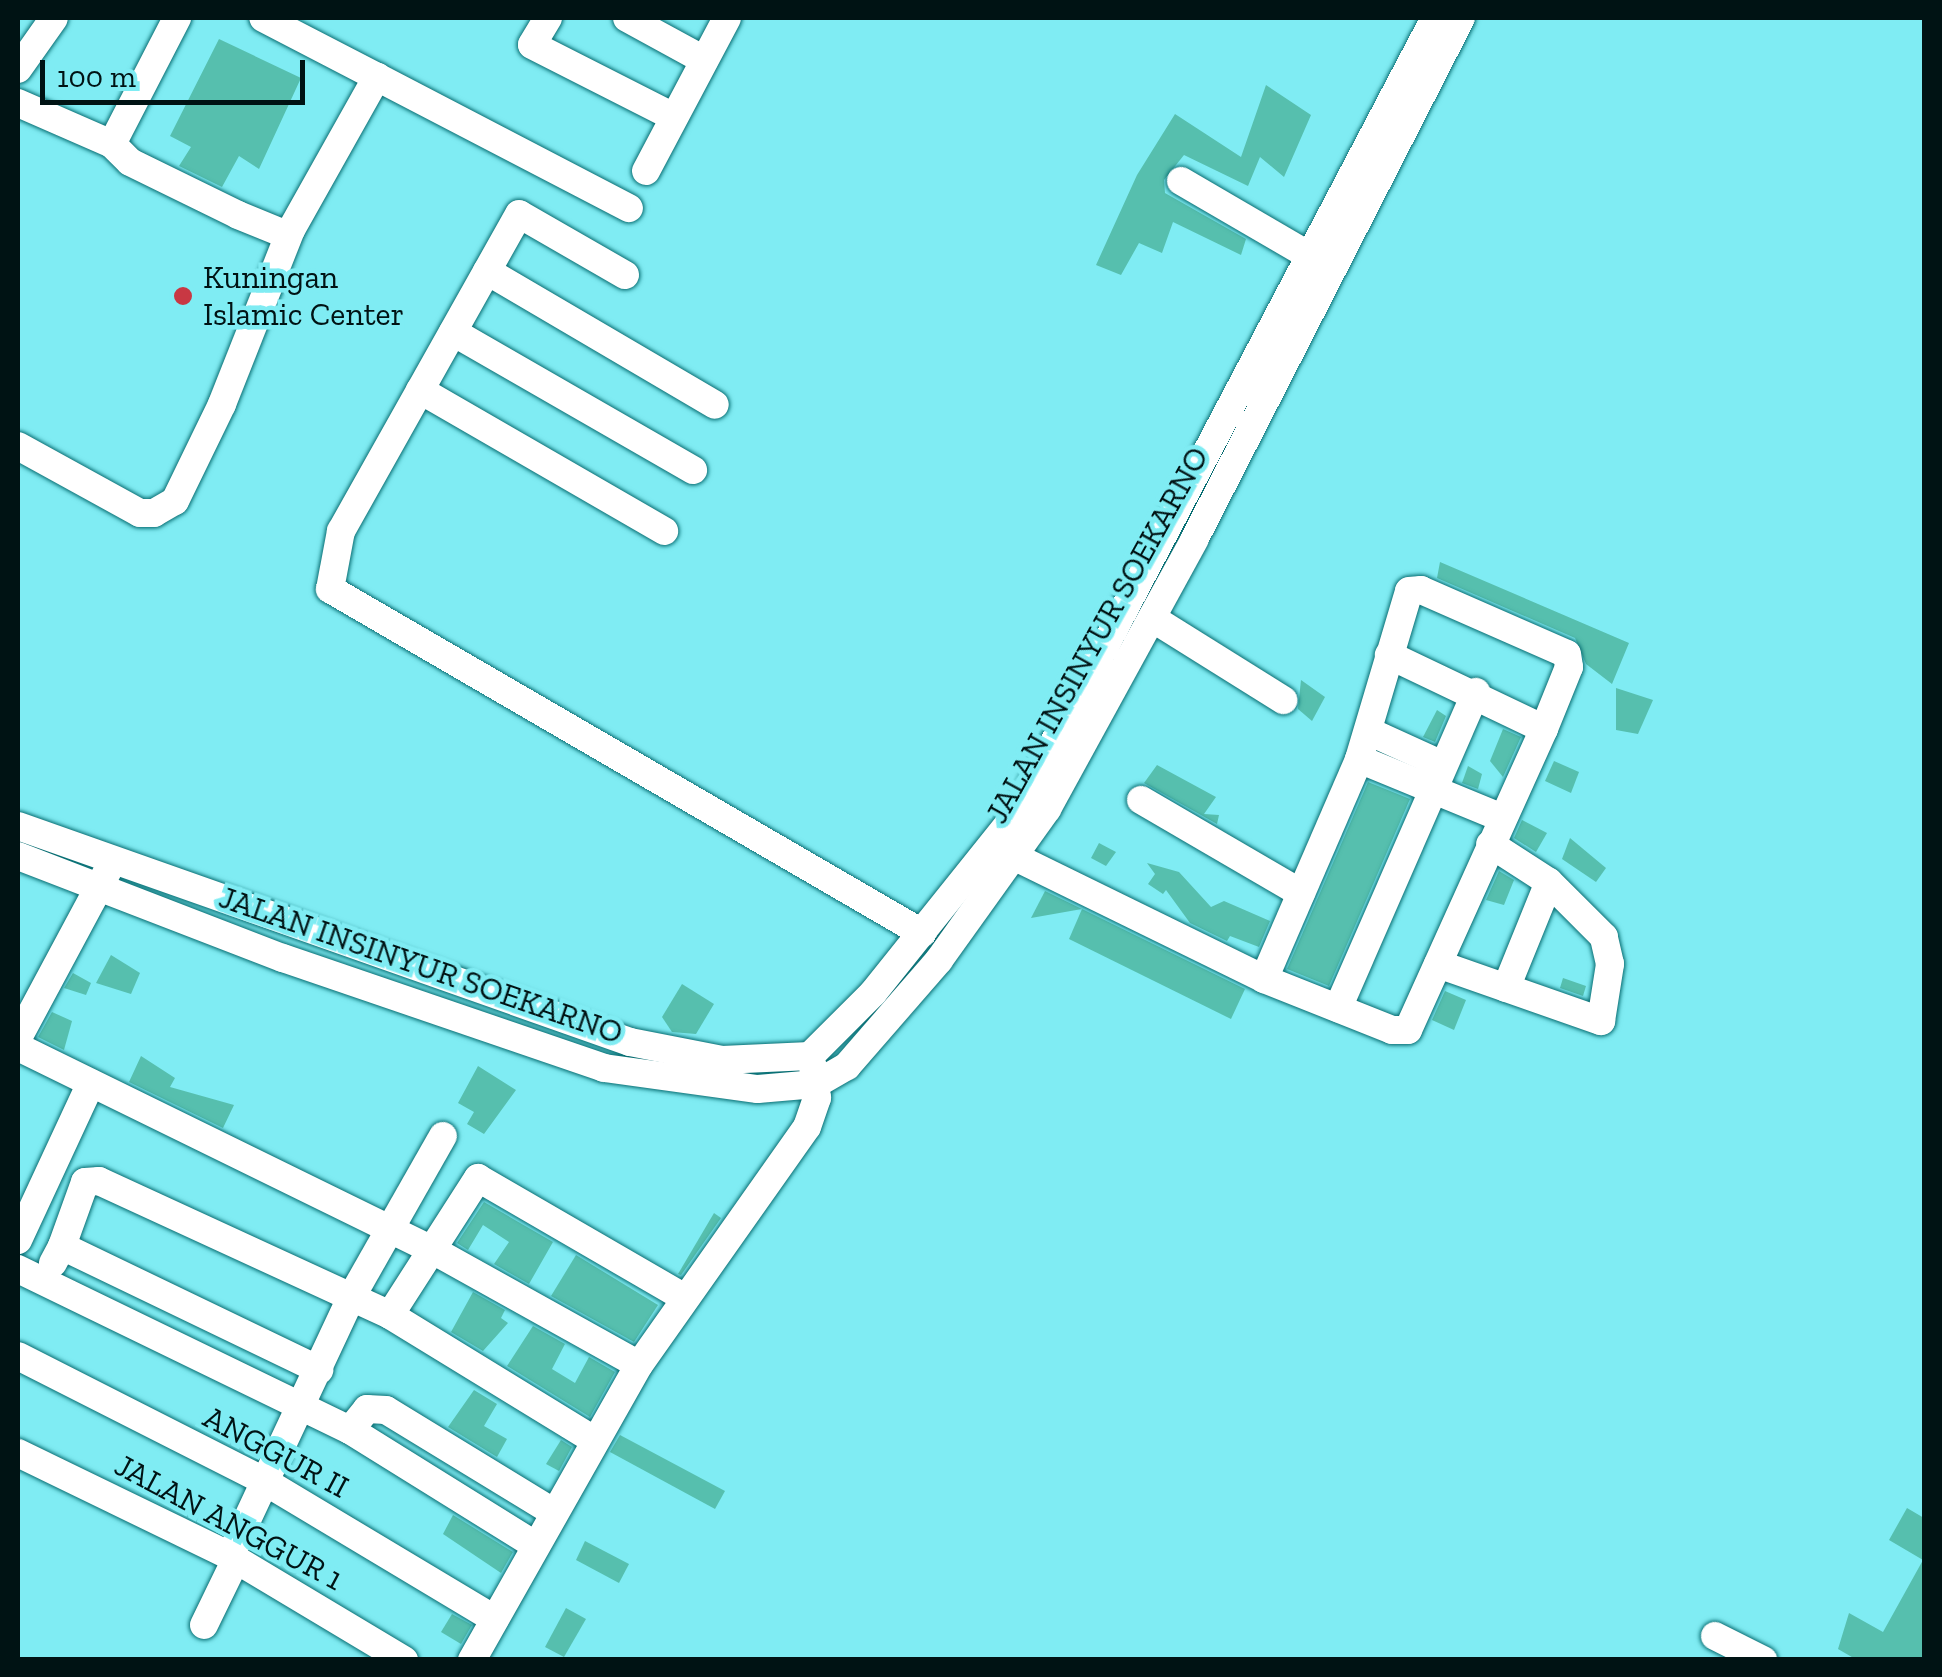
<!DOCTYPE html>
<html>
<head>
<meta charset="utf-8">
<style>
	body { margin:0 }
	#map { position:relative; width:1942px; height:1677px; overflow:hidden; background:#7fecf3; font-family:"Zilla Slab",serif }
	div>[style] { position:absolute }
	[style*='--x'] { left:calc(var(--x)*1px); top:calc(var(--y)*1px); width:calc(var(--w)*1px); rotate:calc(var(--a)*1deg) }
	.building>* { inset:0; background:#56bfae }
	.roads { filter:drop-shadow(0 0 2px #086d72) drop-shadow(0 0 2px #086d72) }
	.minor>* { height:28px; margin:-14px; padding:0 14px; transform-origin:14px; border-radius:14px; background:#fff }
	.dots>* { width:28px; height:28px; translate:-50% -50%; box-sizing:border-box; border:5px solid #7fecf3; border-radius:50% }
	span { translate:-50% -50%; white-space:nowrap; text-align:center; line-height:1.15; -webkit-text-stroke:9px #7fecf3; paint-order:stroke }
	.poi-label { font-size:32px; color:#001314 }
	.left { translate:0 -50%; text-align:left }
	.street-label { font-size:32px; color:#001314 }
	.frame { position:absolute; inset:0; border:20px solid #001314; pointer-events:none }
	.scale { position:absolute; left:40px; top:60px; width:265px; height:45px; box-sizing:border-box; border:5px solid #001314; border-top:0; padding-left:12px; font-size:30px; line-height:35px; white-space:nowrap; color:#001314; -webkit-text-stroke:8px #7fecf3; paint-order:stroke }
</style>
</head>
<body>
<div id="map">
	<div class="building">
		<div style="clip-path:polygon(219px 39px,301px 78px,259px 169px,239px 156px,222px 187px,179px 166px,191px 147px,170px 136px)"></div>
		<div style="clip-path:polygon(1266px 85px,1311px 115px,1284px 177px,1260px 157px,1248px 186px,1184px 155px,1164px 180px,1165px 193px,1246px 239px,1241px 255px,1173px 222px,1162px 253px,1139px 243px,1121px 275px,1096px 265px,1137px 175px,1175px 114px,1241px 157px)"></div>
		<div style="clip-path:polygon(1440px 562px,1629px 643px,1612px 684px,1586px 664px,1575px 638px,1437px 578px)"></div>
		<div style="clip-path:polygon(1301px 680px,1325px 697px,1312px 721px,1298px 709px)"></div>
		<div style="clip-path:polygon(1616px 688px,1653px 700px,1638px 734px,1616px 730px)"></div>
		<div style="clip-path:polygon(1437px 710px,1446px 716px,1435px 742px,1423px 737px)"></div>
		<div style="clip-path:polygon(1503px 729px,1521px 737px,1503px 777px,1490px 761px)"></div>
		<div style="clip-path:polygon(1554px 761px,1579px 772px,1571px 793px,1545px 781px)"></div>
		<div style="clip-path:polygon(1157px 765px,1216px 797px,1204px 814px,1219px 815px,1217px 824px,1144px 783px)"></div>
		<div style="clip-path:polygon(1468px 766px,1482px 774px,1478px 789px,1462px 783px)"></div>
		<div style="clip-path:polygon(1368px 782px,1410px 799px,1329px 986px,1287px 969px)"></div>
		<div style="clip-path:polygon(1522px 820px,1547px 833px,1536px 852px,1514px 838px)"></div>
		<div style="clip-path:polygon(1570px 838px,1606px 868px,1596px 882px,1562px 859px)"></div>
		<div style="clip-path:polygon(1099px 843px,1116px 852px,1106px 866px,1091px 858px)"></div>
		<div style="clip-path:polygon(1147px 863px,1179px 872px,1211px 907px,1224px 901px,1270px 921px,1259px 947px,1230px 936px,1227px 941px,1190px 923px,1166px 890px,1163px 894px,1148px 884px,1155px 874px)"></div>
		<div style="clip-path:polygon(1499px 871px,1514px 880px,1504px 905px,1486px 900px)"></div>
		<div style="clip-path:polygon(1045px 891px,1082px 909px,1031px 918px)"></div>
		<div style="clip-path:polygon(1082px 909px,1245px 989px,1231px 1019px,1069px 939px)"></div>
		<div style="clip-path:polygon(111px 955px,140px 973px,131px 994px,96px 983px)"></div>
		<div style="clip-path:polygon(73px 973px,91px 983px,86px 995px,64px 988px)"></div>
		<div style="clip-path:polygon(1563px 978px,1586px 986px,1583px 996px,1560px 988px)"></div>
		<div style="clip-path:polygon(682px 984px,714px 1004px,696px 1034px,672px 1032px,662px 1017px)"></div>
		<div style="clip-path:polygon(1445px 991px,1466px 1000px,1454px 1030px,1432px 1020px)"></div>
		<div style="clip-path:polygon(52px 1012px,72px 1021px,64px 1050px,38px 1037px)"></div>
		<div style="clip-path:polygon(141px 1056px,175px 1078px,170px 1087px,234px 1105px,223px 1128px,129px 1082px)"></div>
		<div style="clip-path:polygon(478px 1066px,516px 1090px,484px 1134px,467px 1124px,474px 1112px,458px 1103px)"></div>
		<div style="clip-path:polygon(484px 1202px,553px 1242px,529px 1284px,494px 1264px,509px 1242px,483px 1225px,468px 1250px,457px 1243px)"></div>
		<div style="clip-path:polygon(714px 1213px,721px 1218px,681px 1275px,678px 1274px)"></div>
		<div style="clip-path:polygon(576px 1255px,658px 1305px,634px 1342px,551px 1296px)"></div>
		<div style="clip-path:polygon(473px 1292px,505px 1310px,501px 1318px,508px 1323px,483px 1351px,451px 1332px)"></div>
		<div style="clip-path:polygon(533px 1326px,565px 1344px,552px 1369px,575px 1383px,589px 1357px,615px 1372px,590px 1417px,507px 1366px)"></div>
		<div style="clip-path:polygon(474px 1390px,497px 1404px,484px 1426px,507px 1439px,497px 1457px,448px 1427px)"></div>
		<div style="clip-path:polygon(620px 1435px,725px 1491px,715px 1509px,610px 1452px)"></div>
		<div style="clip-path:polygon(561px 1440px,572px 1447px,559px 1471px,546px 1464px)"></div>
		<div style="clip-path:polygon(1907px 1508px,1924px 1518px,1924px 1660px,1857px 1660px,1838px 1649px,1849px 1613px,1883px 1632px,1923px 1560px,1889px 1540px)"></div>
		<div style="clip-path:polygon(453px 1515px,513px 1552px,501px 1573px,443px 1534px)"></div>
		<div style="clip-path:polygon(585px 1541px,629px 1564px,619px 1583px,576px 1560px)"></div>
		<div style="clip-path:polygon(566px 1608px,586px 1619px,564px 1657px,545px 1647px)"></div>
		<div style="clip-path:polygon(452px 1614px,472px 1625px,461px 1644px,441px 1632px)"></div>
	</div>
	<div class="roads">
		<div class="minor">
			<div style="--x:548;--y:18;--w:31;--a:121"></div>
			<div style="--x:532;--y:45;--w:159;--a:26.9"></div>
			<div style="--x:627;--y:18;--w:88;--a:28.6"></div>
			<div style="--x:18;--y:69;--w:62;--a:-54.8"></div>
			<div style="--x:377;--y:77;--w:284;--a:27.5"></div>
			<div style="--x:18;--y:103;--w:103;--a:23.6"></div>
			<div style="--x:112;--y:144;--w:142;--a:-62.7"></div>
			<div style="--x:112;--y:144;--w:25;--a:45"></div>
			<div style="--x:130;--y:162;--w:120;--a:26.1"></div>
			<div style="--x:238;--y:215;--w:48;--a:22.2"></div>
			<div style="--x:282;--y:233;--w:9;--a:-18"></div>
			<div style="--x:291;--y:230;--w:176;--a:-60.7"></div>
			<div style="--x:377;--y:77;--w:128;--a:-152.6"></div>
			<div style="--x:646;--y:171;--w:173;--a:-62.1"></div>
			<div style="--x:1181;--y:181;--w:149;--a:30.2"></div>
			<div style="--x:487;--y:271;--w:264;--a:30.4"></div>
			<div style="--x:625;--y:275;--w:122;--a:-150.1"></div>
			<div style="--x:519;--y:214;--w:364;--a:119.3"></div>
			<div style="--x:341;--y:531;--w:59;--a:100.7"></div>
			<div style="--x:330;--y:589;--w:685;--a:30.16"></div>
			<div style="--x:453;--y:332;--w:277;--a:29.9"></div>
			<div style="--x:420;--y:390;--w:282;--a:30"></div>
			<div style="--x:18;--y:446;--w:139;--a:28.8"></div>
			<div style="--x:140;--y:513;--w:14;--a:0"></div>
			<div style="--x:154;--y:513;--w:24;--a:-30"></div>
			<div style="--x:175;--y:501;--w:108;--a:-64.1"></div>
			<div style="--x:222;--y:404;--w:187;--a:-68.4"></div>
			<div style="--x:1152;--y:618;--w:155;--a:32"></div>
			<div style="--x:1368;--y:731;--w:82;--a:24.4"></div>
			<div style="--x:1359;--y:759;--w:155;--a:22.4"></div>
			<div style="--x:1141;--y:800;--w:185;--a:30.2"></div>
			<div style="--x:18;--y:826;--w:649;--a:19.44"></div>
			<div style="--x:630;--y:1042;--w:94;--a:11.1"></div>
			<div style="--x:722;--y:1060;--w:88;--a:-2.6"></div>
			<div style="--x:810;--y:1056;--w:89;--a:-45"></div>
			<div style="--x:873;--y:993;--w:231;--a:-51.3"></div>
			<div style="--x:1017;--y:813;--w:898;--a:-62.27"></div>
			<div style="--x:1003;--y:851;--w:291;--a:26.1"></div>
			<div style="--x:1264;--y:979;--w:138;--a:21.7"></div>
			<div style="--x:1392;--y:1030;--w:16;--a:0"></div>
			<div style="--x:1408;--y:1030;--w:330;--a:-65.7"></div>
			<div style="--x:1544;--y:729;--w:172;--a:-154.5"></div>
			<div style="--x:18;--y:856;--w:284;--a:21.1"></div>
			<div style="--x:283;--y:958;--w:339;--a:18.9"></div>
			<div style="--x:604;--y:1068;--w:155;--a:7.8"></div>
			<div style="--x:758;--y:1089;--w:58;--a:-4.9"></div>
			<div style="--x:816;--y:1084;--w:36;--a:-30"></div>
			<div style="--x:847;--y:1066;--w:140;--a:-49"></div>
			<div style="--x:939;--y:960;--w:186;--a:-54.4"></div>
			<div style="--x:1047;--y:809;--w:307;--a:-61.3"></div>
			<div style="--x:1194;--y:540;--w:586;--a:-62.91"></div>
			<div style="--x:1438;--y:964;--w:173;--a:19.3"></div>
			<div style="--x:1601;--y:1021;--w:58;--a:-81"></div>
			<div style="--x:1610;--y:964;--w:28;--a:-103"></div>
			<div style="--x:1604;--y:937;--w:78;--a:-135"></div>
			<div style="--x:1549;--y:882;--w:70;--a:-147.2"></div>
			<div style="--x:1264;--y:979;--w:240;--a:-66.6"></div>
			<div style="--x:1359;--y:759;--w:175;--a:-73.4"></div>
			<div style="--x:1409;--y:591;--w:12;--a:-5"></div>
			<div style="--x:1421;--y:590;--w:159;--a:23.7"></div>
			<div style="--x:1567;--y:654;--w:13;--a:81"></div>
			<div style="--x:1569;--y:667;--w:67;--a:112"></div>
			<div style="--x:1506;--y:988;--w:114;--a:-67.9"></div>
			<div style="--x:1338;--y:1008;--w:345;--a:-66.4"></div>
			<div style="--x:18;--y:1038;--w:193;--a:-61.8"></div>
			<div style="--x:18;--y:1047;--w:458;--a:26.1"></div>
			<div style="--x:429;--y:1248;--w:240;--a:29.1"></div>
			<div style="--x:18;--y:1240;--w:173;--a:-65.1"></div>
			<div style="--x:62;--y:1246;--w:68;--a:-70.2"></div>
			<div style="--x:85;--y:1182;--w:14;--a:-4"></div>
			<div style="--x:99;--y:1181;--w:320;--a:24.7"></div>
			<div style="--x:390;--y:1315;--w:239;--a:31.5"></div>
			<div style="--x:53;--y:1263;--w:19;--a:-62"></div>
			<div style="--x:62;--y:1246;--w:7;--a:27"></div>
			<div style="--x:68;--y:1249;--w:279;--a:25.7"></div>
			<div style="--x:18;--y:1269;--w:369;--a:25.9"></div>
			<div style="--x:350;--y:1430;--w:218;--a:31.9"></div>
			<div style="--x:390;--y:1315;--w:163;--a:-57.3"></div>
			<div style="--x:478;--y:1178;--w:239;--a:30.1"></div>
			<div style="--x:18;--y:1356;--w:276;--a:26.9"></div>
			<div style="--x:264;--y:1481;--w:269;--a:30.9"></div>
			<div style="--x:350;--y:1430;--w:27;--a:-51"></div>
			<div style="--x:367;--y:1409;--w:19;--a:3"></div>
			<div style="--x:386;--y:1410;--w:196;--a:31.4"></div>
			<div style="--x:18;--y:1453;--w:236;--a:25.9"></div>
			<div style="--x:230;--y:1556;--w:203;--a:30.9"></div>
			<div style="--x:230;--y:1556;--w:287;--a:-64.9"></div>
			<div style="--x:352;--y:1296;--w:184;--a:-60.4"></div>
			<div style="--x:204;--y:1625;--w:73;--a:-64.1"></div>
			<div style="--x:1715;--y:1636;--w:54;--a:26.6"></div>
			<div style="--x:472;--y:1660;--w:339;--a:-60.5"></div>
			<div style="--x:639;--y:1365;--w:291;--a:-54.8"></div>
			<div style="--x:807;--y:1127;--w:31;--a:-71"></div>
			<div style="--x:817;--y:1098;--w:31;--a:-97"></div>
		</div>
	</div>
	<div class="dots">
		<div style="left:183px;top:296px;background:#c83843"></div>
	</div>
	<div class="poi-label">
		<span class="left" style="left:203px;top:296px">Kuningan<br>Islamic Center</span>
	</div>
	<div class="street-label">
		<span style="left:1097px;top:635px;rotate:-61deg">JALAN INSINYUR SOEKARNO</span>
		<span style="left:421px;top:965px;rotate:19deg">JALAN INSINYUR SOEKARNO</span>
		<span style="left:276px;top:1452px;rotate:28deg">ANGGUR II</span>
		<span style="left:229px;top:1522px;rotate:28deg">JALAN ANGGUR 1</span>
	</div>
	<div class="frame"></div>
	<div class="scale">100 m</div>
</div>
</body>
</html>
